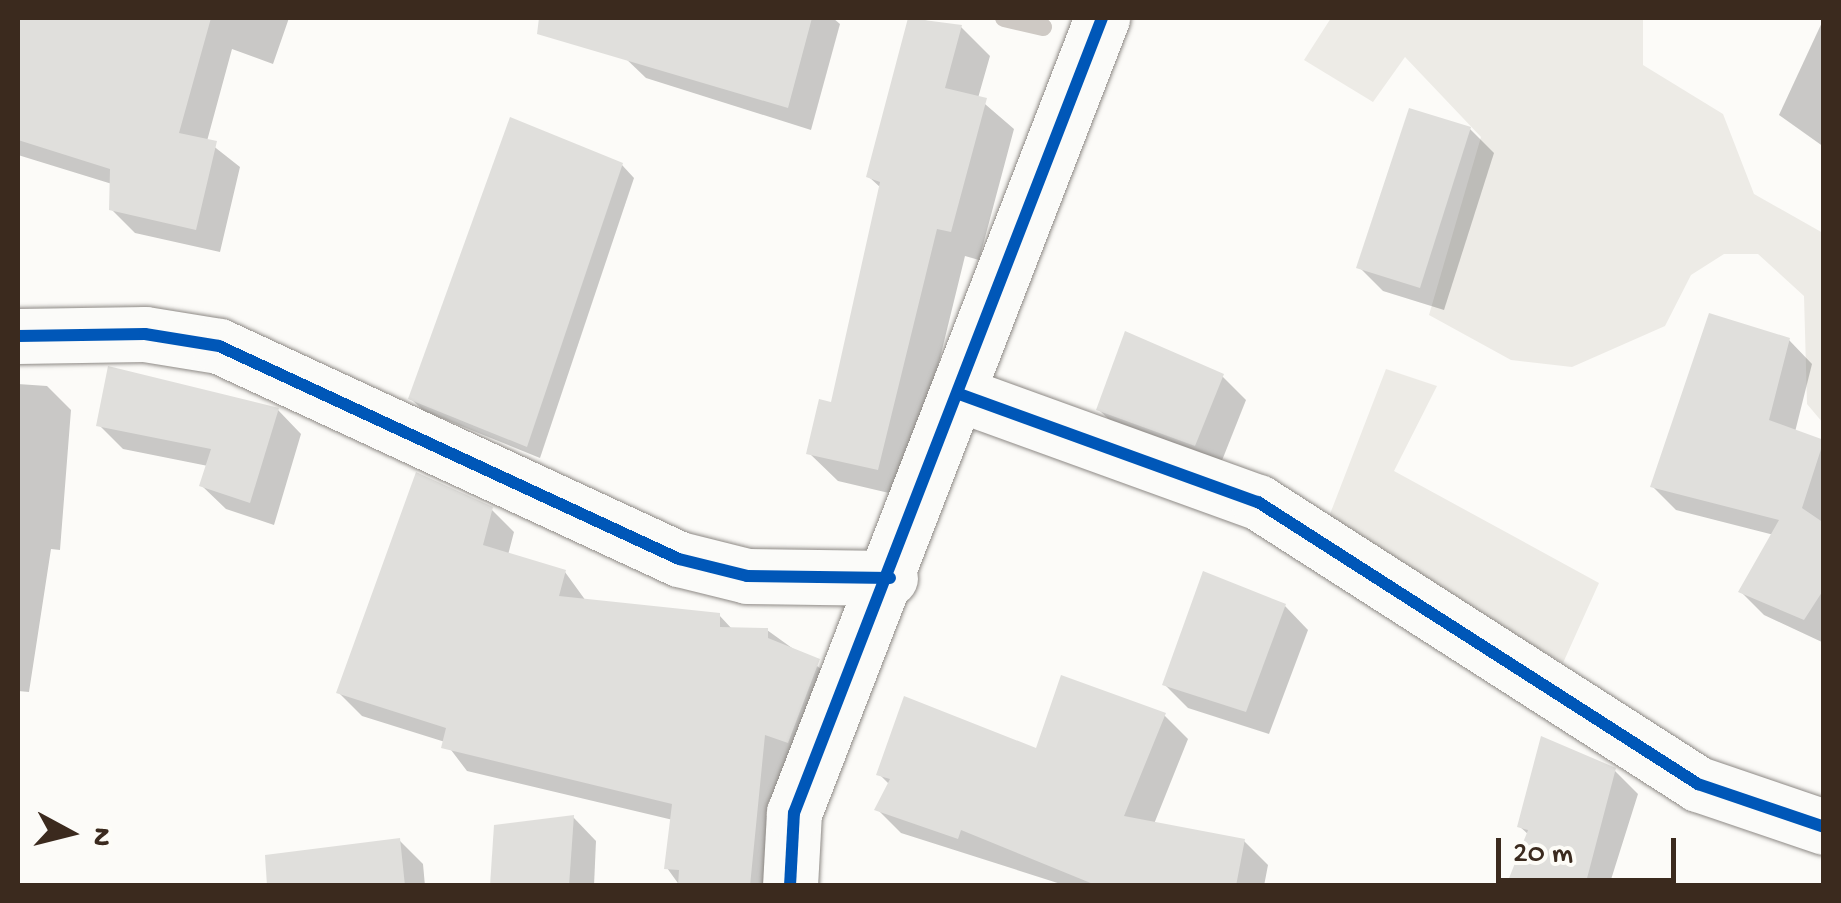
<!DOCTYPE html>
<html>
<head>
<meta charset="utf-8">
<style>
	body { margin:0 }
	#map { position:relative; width:1841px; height:903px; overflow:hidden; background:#fcfbf8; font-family:"Gochi Hand",sans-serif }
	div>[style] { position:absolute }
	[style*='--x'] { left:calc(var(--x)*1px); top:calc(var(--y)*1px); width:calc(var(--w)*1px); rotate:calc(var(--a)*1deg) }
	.green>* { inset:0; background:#edebe6 }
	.shadow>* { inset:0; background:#0003 }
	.stream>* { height:18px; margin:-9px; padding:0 9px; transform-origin:9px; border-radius:9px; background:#cec9c4 }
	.building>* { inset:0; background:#e0dfdc }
	.roads { filter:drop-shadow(0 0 2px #8d8985) drop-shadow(0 0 2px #8d8985) }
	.minor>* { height:55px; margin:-27.5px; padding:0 27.5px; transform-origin:27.5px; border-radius:27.5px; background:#fbfbf9 }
	.cycleway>* { height:12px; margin:-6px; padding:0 6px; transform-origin:6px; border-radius:6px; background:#0057b8 }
	span { translate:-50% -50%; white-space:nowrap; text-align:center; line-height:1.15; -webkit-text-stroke:8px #fdfcf7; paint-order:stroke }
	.frame { position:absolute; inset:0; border:20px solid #3b2a1e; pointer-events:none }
	.north { position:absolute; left:20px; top:783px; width:100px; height:100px; -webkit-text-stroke:8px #fdfcf7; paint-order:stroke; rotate:97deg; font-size:28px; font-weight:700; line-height:40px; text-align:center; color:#3b2a1e }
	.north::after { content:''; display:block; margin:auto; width:35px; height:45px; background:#3b2a1e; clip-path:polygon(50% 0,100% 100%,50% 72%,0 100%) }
	.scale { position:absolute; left:1496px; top:838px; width:180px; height:45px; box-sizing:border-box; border:5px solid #3b2a1e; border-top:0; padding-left:12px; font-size:30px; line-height:35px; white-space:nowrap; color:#3b2a1e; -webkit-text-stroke:8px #fdfcf7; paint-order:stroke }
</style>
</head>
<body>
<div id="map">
	<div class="green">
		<div style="clip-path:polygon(1331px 18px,1643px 18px,1643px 65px,1723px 114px,1754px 194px,1823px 233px,1823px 423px,1807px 404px,1804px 296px,1758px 254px,1724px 254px,1691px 275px,1665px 326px,1572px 367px,1511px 360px,1429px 315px,1481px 137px,1405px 57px,1373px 102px,1304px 60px)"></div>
		<div style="clip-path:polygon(1386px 369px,1437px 386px,1394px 471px,1599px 583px,1563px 663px,1325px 527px)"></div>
	</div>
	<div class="shadow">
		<div style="clip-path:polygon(161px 18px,289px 18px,273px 64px,232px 49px,207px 141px,240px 167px,220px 252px,135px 233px,111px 209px,112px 184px,18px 155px,18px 46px,140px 81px)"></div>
		<div style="clip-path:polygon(631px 18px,833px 18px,840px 24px,811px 130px,646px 78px,622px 55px)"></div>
		<div style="clip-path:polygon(911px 18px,961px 27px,990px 56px,978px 98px,1014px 129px,979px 260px,965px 256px,906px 497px,838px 481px,809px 453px,833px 405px,881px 188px,869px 177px)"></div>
		<div style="clip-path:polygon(1824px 18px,1824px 147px,1779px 115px)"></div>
		<div style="clip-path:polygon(1470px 129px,1494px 153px,1444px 310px,1383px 291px,1359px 267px)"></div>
		<div style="clip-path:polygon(622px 165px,634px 178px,540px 458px,424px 411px,411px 399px)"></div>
		<div style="clip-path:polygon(1789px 340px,1812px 364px,1795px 432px,1824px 443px,1824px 643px,1764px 615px,1741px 592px,1774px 535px,1676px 510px,1653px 487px)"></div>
		<div style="clip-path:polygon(1222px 376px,1246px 400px,1219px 468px,1123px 433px,1099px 410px)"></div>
		<div style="clip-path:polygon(18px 384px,47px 386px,71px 410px,60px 550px,51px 549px,29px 692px,18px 691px)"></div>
		<div style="clip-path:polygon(278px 410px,301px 434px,274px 525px,226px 509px,202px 486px,208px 466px,123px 449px,99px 425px)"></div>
		<div style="clip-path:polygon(491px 509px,514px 532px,508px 555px,565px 572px,586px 601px,719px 615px,733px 630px,767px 630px,842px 684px,773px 886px,680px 886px,667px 868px,673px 820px,467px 771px,445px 742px,362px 716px,339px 693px)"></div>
		<div style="clip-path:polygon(1285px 606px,1308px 630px,1269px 734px,1188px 708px,1164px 684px)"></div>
		<div style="clip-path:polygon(1164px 715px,1188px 739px,1154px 824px,1244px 841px,1268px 865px,1264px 886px,1067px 886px,901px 833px,877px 809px,890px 785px,879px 774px,1038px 751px)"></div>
		<div style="clip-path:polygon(1614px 770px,1638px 794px,1609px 886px,1509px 886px,1529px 835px,1519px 826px)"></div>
		<div style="clip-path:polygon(573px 817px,596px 841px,594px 886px,493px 886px)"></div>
		<div style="clip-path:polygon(399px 840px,423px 864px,425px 886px,334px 886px)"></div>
	</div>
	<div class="stream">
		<div style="--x:1004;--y:18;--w:40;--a:13"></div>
	</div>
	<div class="building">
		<div style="clip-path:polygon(18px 18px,211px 18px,179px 133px,217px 141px,196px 230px,109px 210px,110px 169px,18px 140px)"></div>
		<div style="clip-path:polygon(539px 18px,812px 18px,788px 108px,537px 34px)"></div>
		<div style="clip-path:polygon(908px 18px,962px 25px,945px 88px,987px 98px,951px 232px,937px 229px,878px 470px,806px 454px,819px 399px,831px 402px,880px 182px,866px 177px)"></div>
		<div style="clip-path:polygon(1409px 108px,1471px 127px,1420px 288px,1356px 268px)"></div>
		<div style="clip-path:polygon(510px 117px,623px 163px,527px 447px,408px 399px)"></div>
		<div style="clip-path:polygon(1709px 313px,1790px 338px,1769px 420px,1824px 440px,1802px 508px,1824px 523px,1824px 589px,1804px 620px,1738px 592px,1779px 520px,1650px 487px)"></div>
		<div style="clip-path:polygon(1125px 331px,1224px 374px,1195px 446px,1096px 410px)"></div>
		<div style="clip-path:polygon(108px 366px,279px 408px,250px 503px,199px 486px,211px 449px,96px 426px)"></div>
		<div style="clip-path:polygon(416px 472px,493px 507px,483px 545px,566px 570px,559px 596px,720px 613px,720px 627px,768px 628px,768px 638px,820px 659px,788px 743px,765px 735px,750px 886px,678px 886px,679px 870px,664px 869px,672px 804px,441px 748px,446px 728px,336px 693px)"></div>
		<div style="clip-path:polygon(1203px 571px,1286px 604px,1246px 712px,1162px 685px)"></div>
		<div style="clip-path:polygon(1061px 675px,1166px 713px,1124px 816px,1245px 839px,1236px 886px,1098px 886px,961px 830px,958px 839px,874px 810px,890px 779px,876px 775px,904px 696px,1036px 748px)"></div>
		<div style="clip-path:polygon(1541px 736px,1616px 768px,1585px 886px,1506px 886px,1528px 830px,1517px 827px)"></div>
		<div style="clip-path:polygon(574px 815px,569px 886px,490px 886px,494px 825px)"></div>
		<div style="clip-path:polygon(400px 838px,405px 886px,267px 886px,265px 855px)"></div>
	</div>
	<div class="roads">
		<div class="minor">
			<div style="--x:18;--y:336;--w:127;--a:-0.9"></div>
			<div style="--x:145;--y:334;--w:75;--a:9.2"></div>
			<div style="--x:219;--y:346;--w:507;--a:24.85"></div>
			<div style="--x:679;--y:559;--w:70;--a:14"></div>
			<div style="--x:747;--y:576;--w:143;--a:0.8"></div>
			<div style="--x:959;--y:394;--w:318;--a:19.9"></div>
			<div style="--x:1258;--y:502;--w:523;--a:32.66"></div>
			<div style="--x:1698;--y:784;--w:133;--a:18.8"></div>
			<div style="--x:790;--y:886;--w:73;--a:-86.9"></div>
			<div style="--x:794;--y:813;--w:853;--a:-68.82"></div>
		</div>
	</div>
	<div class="cycleway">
		<div style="--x:18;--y:336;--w:127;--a:-0.9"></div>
		<div style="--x:145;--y:334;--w:75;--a:9.2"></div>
		<div style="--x:219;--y:346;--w:507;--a:24.85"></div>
		<div style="--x:679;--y:559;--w:70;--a:14"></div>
		<div style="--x:747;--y:576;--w:143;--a:0.8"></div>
		<div style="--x:959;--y:394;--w:318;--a:19.9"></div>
		<div style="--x:1258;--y:502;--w:523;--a:32.66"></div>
		<div style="--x:1698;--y:784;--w:133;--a:18.8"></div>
		<div style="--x:790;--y:886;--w:73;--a:-86.9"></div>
		<div style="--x:794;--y:813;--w:853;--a:-68.82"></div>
	</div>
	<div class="frame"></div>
	<div class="north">N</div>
	<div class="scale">20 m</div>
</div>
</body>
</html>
